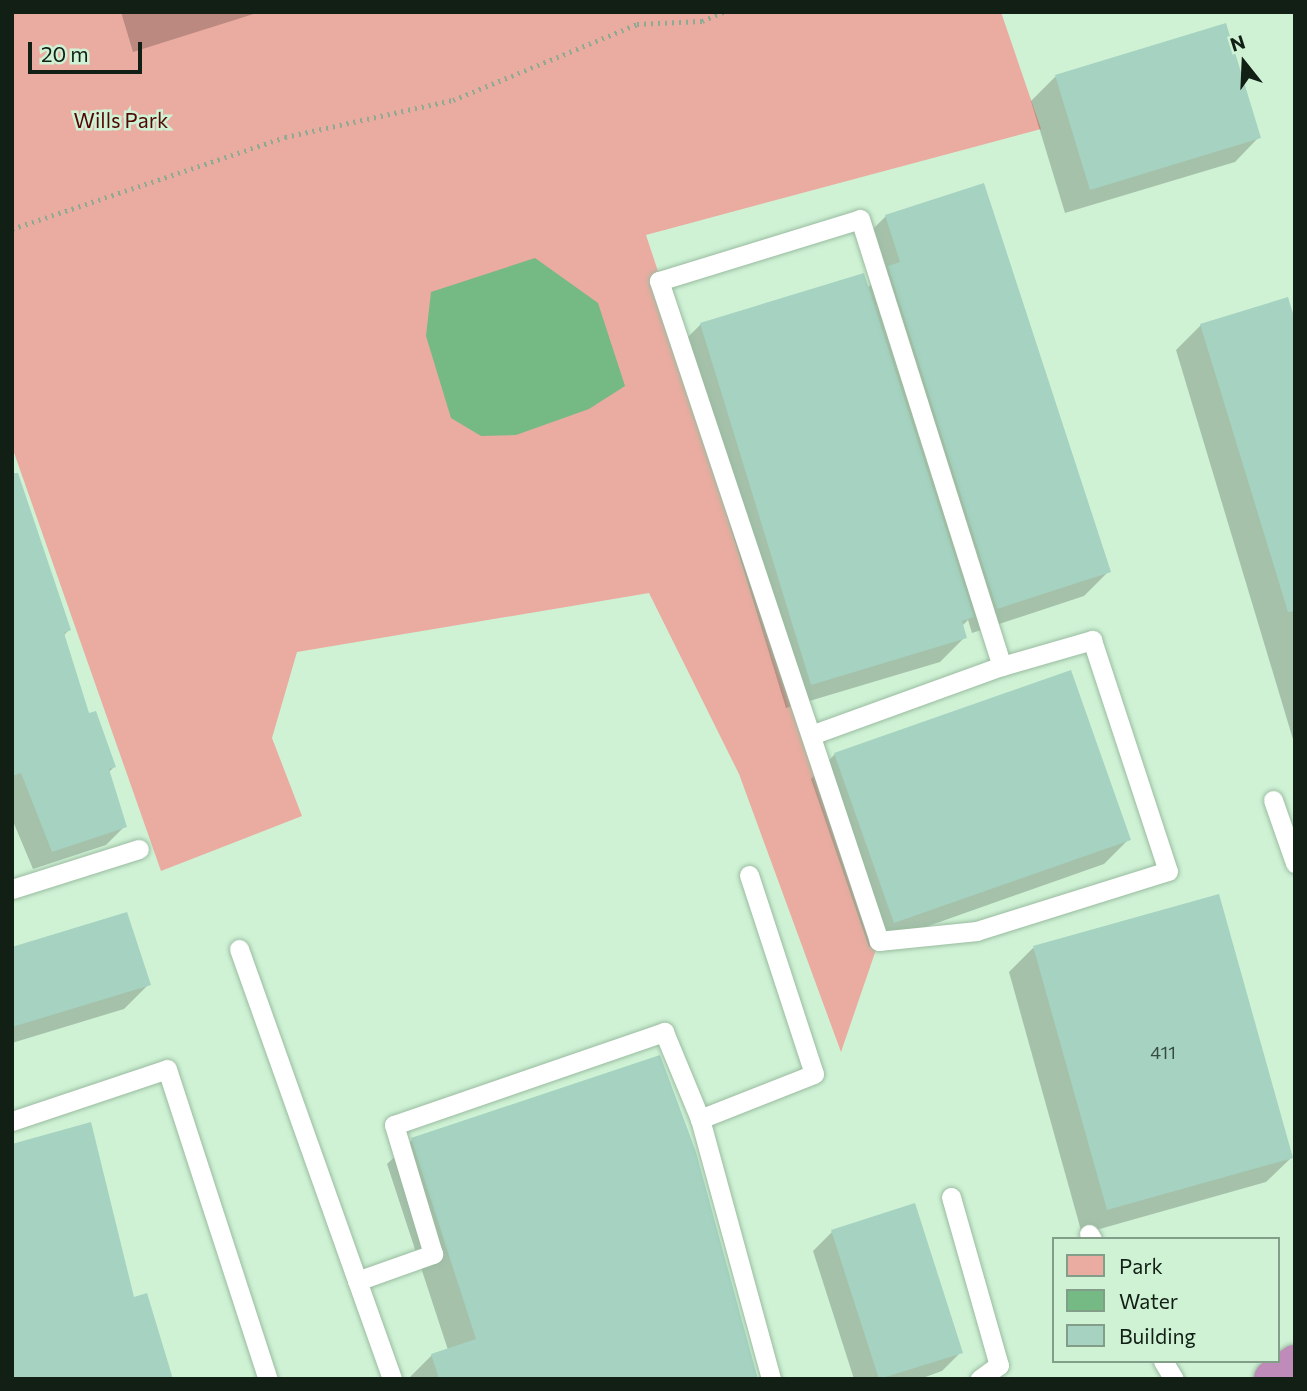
<!DOCTYPE html>
<html>
<head>
<meta charset="utf-8">
<style>
	body { margin:0 }
	#map { position:relative; width:1307px; height:1391px; overflow:hidden; background:#cff2d5; font-family:Commissioner,sans-serif }
	div>[style] { position:absolute }
	[style*='--x'] { left:calc(var(--x)*1px); top:calc(var(--y)*1px); width:calc(var(--w)*1px); rotate:calc(var(--a)*1deg) }
	.green>* { inset:0; background:#eaaca1 }
	.water>* { inset:0; background:#75b984 }
	.shadow>* { inset:0; background:#0003 }
	.building>* { inset:0; background:#a5d2c1 }
	.path>* { height:4.5px; margin-top:-2.25px; transform-origin:0; background:repeating-linear-gradient(90deg,#8eaa93 0 2px,transparent 0 7px) }
	.roads { filter:drop-shadow(0 0 2px #9abba0) drop-shadow(0 0 2px #9abba0) }
	.lane>* { height:19px; margin:-9.5px; padding:0 9.5px; transform-origin:9.5px; border-radius:9.5px; background:#fff }
	.highway>* { height:38px; margin:-19px; padding:0 19px; transform-origin:19px; border-radius:19px; background:#bf8bb9 }
	span { translate:-50% -50%; white-space:nowrap; text-align:center; line-height:1.15; -webkit-text-stroke:5px #cff2d5; paint-order:stroke }
	.number-label { font-size:18px; color:#374c40 }
	.number-label span { -webkit-text-stroke-width:0 }
	.park-label { font-size:21px; color:#520702 }
	.frame { position:absolute; inset:0; border:14px solid #121f15; pointer-events:none }
	.legend { position:absolute; left:1052px; top:1237px; width:228px; height:126px; box-sizing:border-box; background:#cff2d5; border:2px solid #839e88; margin:0; padding:9px 12px; list-style:none; font-size:21px; color:#121f15 }
	.legend li { display:flex; align-items:center; gap:14px; height:35px }
	.legend b { width:35px; border:2px solid #839e88 }
	.north { position:absolute; left:1209px; top:28px; width:70px; height:70px; -webkit-text-stroke:5px #cff2d5; paint-order:stroke; rotate:342deg; font-size:19px; font-weight:700; line-height:28px; text-align:center; color:#121f15 }
	.north::after { content:''; display:block; margin:auto; width:24px; height:32px; background:#121f15; clip-path:polygon(50% 0,100% 100%,50% 72%,0 100%) }
	.scale { position:absolute; left:28px; top:42px; width:114px; height:32px; box-sizing:border-box; border:4px solid #121f15; border-top:0; padding-left:9px; font-size:21px; line-height:24px; white-space:nowrap; color:#121f15; -webkit-text-stroke:5px #cff2d5; paint-order:stroke }
</style>
</head>
<body>
<div id="map">
	<div class="green">
		<div style="clip-path:polygon(12px 12px,1001px 12px,1041px 129px,646px 235px,879px 941px,841px 1052px,739px 774px,649px 593px,297px 652px,272px 738px,302px 816px,161px 871px,12px 447px)"></div>
	</div>
	<div class="water">
		<div style="clip-path:polygon(535px 258px,598px 303px,625px 386px,589px 409px,516px 435px,481px 436px,451px 418px,426px 336px,431px 292px)"></div>
	</div>
	<div class="shadow">
		<div style="clip-path:polygon(121px 12px,260px 12px,133px 52px)"></div>
		<div style="clip-path:polygon(1225px 25px,1259px 137px,1235px 162px,1065px 213px,1031px 101px,1055px 77px)"></div>
		<div style="clip-path:polygon(886px 216px,1109px 571px,1084px 596px,972px 633px,968px 620px,961px 627px,965px 637px,940px 662px,786px 708px,676px 349px,701px 324px,867px 288px,874px 282px,861px 241px)"></div>
		<div style="clip-path:polygon(1201px 325px,1295px 326px,1295px 746px,1176px 350px)"></div>
		<div style="clip-path:polygon(12px 494px,69px 630px,63px 636px,88px 715px,114px 767px,108px 773px,125px 826px,106px 845px,33px 869px,12px 819px)"></div>
		<div style="clip-path:polygon(835px 754px,1129px 839px,1104px 864px,869px 947px,811px 779px)"></div>
		<div style="clip-path:polygon(1033px 948px,1291px 1158px,1266px 1182px,1082px 1234px,1009px 972px)"></div>
		<div style="clip-path:polygon(12px 949px,149px 984px,124px 1009px,12px 1043px)"></div>
		<div style="clip-path:polygon(412px 1140px,756px 1379px,408px 1379px,432px 1355px,448px 1350px,387px 1164px)"></div>
		<div style="clip-path:polygon(914px 1205px,961px 1352px,942px 1371px,920px 1379px,854px 1379px,813px 1251px,832px 1232px)"></div>
	</div>
	<div class="building">
		<div style="clip-path:polygon(1226px 23px,1261px 138px,1090px 190px,1055px 75px)"></div>
		<div style="clip-path:polygon(984px 183px,1111px 572px,997px 609px,888px 266px,900px 262px,885px 215px)"></div>
		<div style="clip-path:polygon(864px 273px,974px 617px,962px 621px,967px 638px,811px 685px,700px 323px)"></div>
		<div style="clip-path:polygon(1288px 297px,1295px 320px,1295px 611px,1288px 612px,1200px 324px)"></div>
		<div style="clip-path:polygon(12px 473px,18px 473px,71px 630px,64px 633px,89px 713px,96px 711px,116px 767px,109px 769px,127px 827px,52px 852px,21px 773px,12px 776px)"></div>
		<div style="clip-path:polygon(1071px 670px,1131px 840px,894px 923px,834px 753px)"></div>
		<div style="clip-path:polygon(1219px 894px,1293px 1158px,1107px 1210px,1033px 946px)"></div>
		<div style="clip-path:polygon(127px 912px,151px 985px,12px 1027px,12px 947px)"></div>
		<div style="clip-path:polygon(660px 1055px,696px 1152px,758px 1379px,439px 1379px,431px 1354px,476px 1339px,411px 1138px)"></div>
		<div style="clip-path:polygon(91px 1122px,134px 1297px,147px 1293px,173px 1379px,12px 1379px,12px 1144px)"></div>
		<div style="clip-path:polygon(915px 1203px,963px 1353px,879px 1379px,831px 1230px)"></div>
	</div>
	<div class="path">
		<div style="--x:12;--y:229;--w:288;--a:-18.6"></div>
		<div style="--x:285;--y:137;--w:172;--a:-12.4"></div>
		<div style="--x:453;--y:100;--w:199;--a:-22.4"></div>
		<div style="--x:637;--y:24;--w:65;--a:-2.6"></div>
		<div style="--x:702;--y:21;--w:23;--a:-23"></div>
	</div>
	<div class="roads">
		<div class="lane">
			<div style="--x:860;--y:219;--w:469;--a:72.4"></div>
			<div style="--x:1002;--y:666;--w:94;--a:-16.1"></div>
			<div style="--x:1092;--y:640;--w:243;--a:71.8"></div>
			<div style="--x:1168;--y:871;--w:200;--a:162.6"></div>
			<div style="--x:977;--y:931;--w:99;--a:174.2"></div>
			<div style="--x:879;--y:941;--w:696;--a:-108.43"></div>
			<div style="--x:659;--y:281;--w:210;--a:-17.1"></div>
			<div style="--x:811;--y:735;--w:203;--a:-19.9"></div>
			<div style="--x:1273;--y:800;--w:67;--a:70.8"></div>
			<div style="--x:749;--y:875;--w:209;--a:71.9"></div>
			<div style="--x:814;--y:1074;--w:123;--a:158.5"></div>
			<div style="--x:700;--y:1119;--w:270;--a:74.7"></div>
			<div style="--x:12;--y:889;--w:133;--a:-17.5"></div>
			<div style="--x:239;--y:949;--w:456;--a:70.4"></div>
			<div style="--x:12;--y:1121;--w:163;--a:-18.5"></div>
			<div style="--x:167;--y:1069;--w:326;--a:72"></div>
			<div style="--x:951;--y:1197;--w:175;--a:74.1"></div>
			<div style="--x:999;--y:1365;--w:24;--a:144"></div>
			<div style="--x:1089;--y:1234;--w:6;--a:59"></div>
			<div style="--x:357;--y:1281;--w:81;--a:-19.6"></div>
			<div style="--x:433;--y:1254;--w:135;--a:-106.8"></div>
			<div style="--x:394;--y:1125;--w:286;--a:-19"></div>
			<div style="--x:664;--y:1032;--w:94;--a:67.5"></div>
			<div style="--x:1163;--y:1361;--w:21;--a:59"></div>
		</div>
		<div class="highway">
			<div style="--x:1273;--y:1379;--w:27;--a:-34"></div>
		</div>
	</div>
	<div class="number-label">
		<span style="left:1163px;top:1052px">411</span>
	</div>
	<div class="park-label">
		<span style="left:121px;top:120px">Wills Park</span>
	</div>
	<div class="frame"></div>
	<ul class="legend">
	<li><b style="height:19px;background:#eaaca1"></b>Park</li>
	<li><b style="height:19px;background:#75b984"></b>Water</li>
	<li><b style="height:19px;background:#a5d2c1"></b>Building</li>
	</ul>
	<div class="north">N</div>
	<div class="scale">20 m</div>
</div>
</body>
</html>
